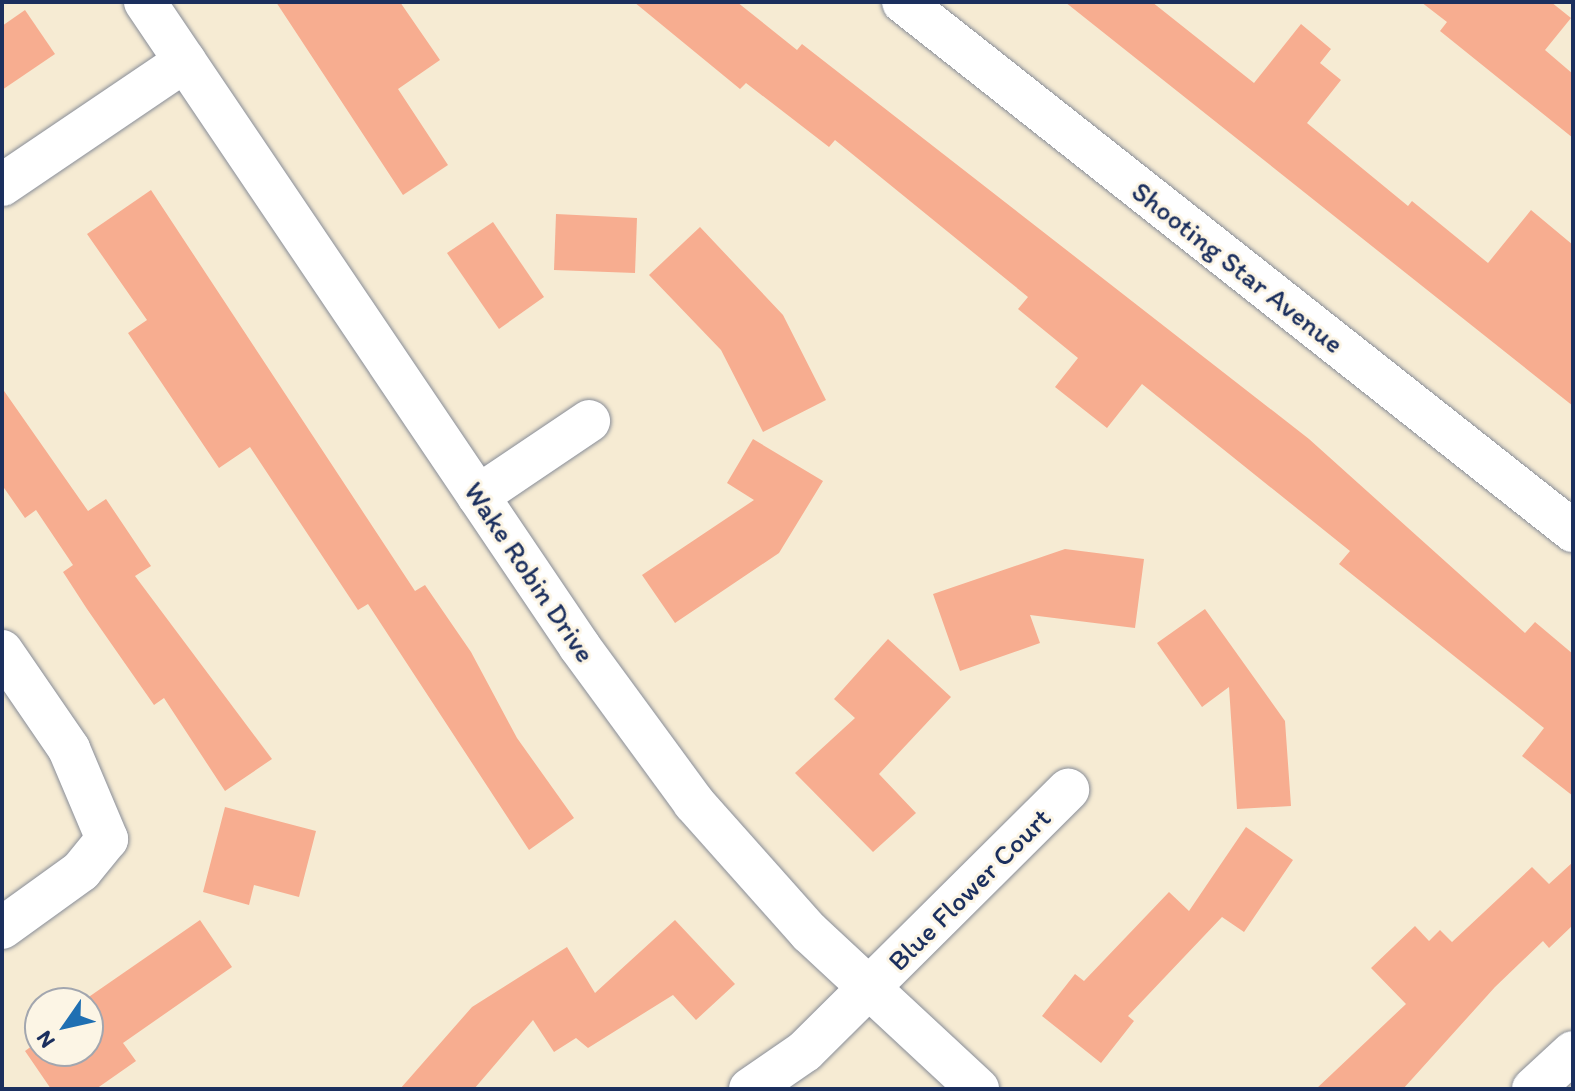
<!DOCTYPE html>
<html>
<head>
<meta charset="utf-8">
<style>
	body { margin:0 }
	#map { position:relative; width:1575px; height:1091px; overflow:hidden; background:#f6ebd3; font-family:Itim,sans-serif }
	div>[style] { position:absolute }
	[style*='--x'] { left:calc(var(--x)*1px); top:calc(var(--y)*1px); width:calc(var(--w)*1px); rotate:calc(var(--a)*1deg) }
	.building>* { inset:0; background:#f7ad90 }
	.roads { filter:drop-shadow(0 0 2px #888d98) drop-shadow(0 0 2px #888d98) }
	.minor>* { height:42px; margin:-21px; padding:0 21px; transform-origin:21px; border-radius:21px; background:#fff }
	span { translate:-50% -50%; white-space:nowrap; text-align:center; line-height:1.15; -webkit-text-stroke:6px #fcf5e5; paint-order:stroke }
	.street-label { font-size:28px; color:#1b2f5e }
	.frame { position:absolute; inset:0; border:4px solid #1b2f5e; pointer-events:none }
	.north { position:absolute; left:24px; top:987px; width:80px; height:80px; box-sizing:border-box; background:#fcf5e5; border:2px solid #a2a6af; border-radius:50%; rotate:236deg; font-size:22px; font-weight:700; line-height:32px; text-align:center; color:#1b2f5e }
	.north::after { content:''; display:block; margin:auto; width:28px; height:36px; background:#1f6fb2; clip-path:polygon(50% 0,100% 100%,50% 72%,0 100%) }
</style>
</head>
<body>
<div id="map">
	<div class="building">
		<div style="clip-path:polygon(276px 2px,400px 2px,440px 60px,398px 89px,448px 165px,403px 195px)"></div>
		<div style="clip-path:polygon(634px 2px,737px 2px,797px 50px,802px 44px,1309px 439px,1525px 633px,1535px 622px,1573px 654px,1573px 796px,1522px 756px,1544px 728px,1339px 564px,1350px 551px,1142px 384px,1107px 428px,1055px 387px,1078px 358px,1018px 309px,1028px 297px,835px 140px,829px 147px,746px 83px,740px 89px)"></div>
		<div style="clip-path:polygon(1065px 2px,1152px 2px,1254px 83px,1301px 24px,1331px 49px,1320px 63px,1341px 80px,1307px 123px,1408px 206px,1412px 201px,1488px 263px,1531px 210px,1573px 245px,1573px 406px)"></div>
		<div style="clip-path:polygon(1421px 2px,1551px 2px,1571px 18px,1545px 50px,1573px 74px,1573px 138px,1440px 31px,1447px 22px)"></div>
		<div style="clip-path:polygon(25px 10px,55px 54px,2px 90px,2px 26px)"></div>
		<div style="clip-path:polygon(151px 190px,415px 591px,425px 585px,471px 652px,517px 738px,574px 818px,529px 850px,368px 604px,358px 610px,250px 447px,219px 468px,128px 333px,147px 320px,87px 234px)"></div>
		<div style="clip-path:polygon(556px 214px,637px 218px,635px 273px,554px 270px)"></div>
		<div style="clip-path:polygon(493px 222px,544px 297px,499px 329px,447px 253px)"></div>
		<div style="clip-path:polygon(700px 227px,783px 315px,826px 400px,763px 432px,721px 350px,649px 275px)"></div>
		<div style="clip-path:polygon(2px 388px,88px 511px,106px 499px,151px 566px,135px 576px,272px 759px,225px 791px,164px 698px,154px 705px,87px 609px,63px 572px,73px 565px,36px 510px,25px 518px,2px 485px)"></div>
		<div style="clip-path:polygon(753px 439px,823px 481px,779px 553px,675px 623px,642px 575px,754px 500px,727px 483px)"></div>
		<div style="clip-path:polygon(1065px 549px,1144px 559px,1135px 628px,1030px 615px,1040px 643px,960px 671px,933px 594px)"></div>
		<div style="clip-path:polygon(1205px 609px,1285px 721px,1291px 806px,1237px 809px,1229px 687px,1202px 707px,1157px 643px)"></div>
		<div style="clip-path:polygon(888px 639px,951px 697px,879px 774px,916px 813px,873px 852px,795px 773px,855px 718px,834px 699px)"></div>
		<div style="clip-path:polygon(225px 807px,316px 831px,299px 897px,254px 885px,249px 905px,203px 892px)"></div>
		<div style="clip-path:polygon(1246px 827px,1293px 860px,1244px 932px,1222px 917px,1128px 1016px,1134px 1021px,1101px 1063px,1042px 1016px,1075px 974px,1084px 981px,1169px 892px,1189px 911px)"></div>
		<div style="clip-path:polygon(1573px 862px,1573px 925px,1549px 948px,1543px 941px,1495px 987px,1403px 1089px,1316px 1089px,1406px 1004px,1371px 968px,1415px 926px,1429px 941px,1440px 930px,1452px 942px,1532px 867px,1549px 884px)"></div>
		<div style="clip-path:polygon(200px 920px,232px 967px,123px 1043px,136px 1061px,96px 1089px,51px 1089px,25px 1051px,40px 1040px,40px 1051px,88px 1051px,93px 1003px,80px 1003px)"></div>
		<div style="clip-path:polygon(675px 920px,735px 984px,696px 1020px,673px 995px,588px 1048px,576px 1038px,554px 1052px,533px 1020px,474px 1089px,400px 1089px,472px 1007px,567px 947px,595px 993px)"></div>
	</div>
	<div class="roads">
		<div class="minor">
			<div style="--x:145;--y:2;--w:778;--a:56"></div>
			<div style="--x:580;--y:647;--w:193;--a:53.8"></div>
			<div style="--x:694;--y:803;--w:173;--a:48.3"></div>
			<div style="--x:809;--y:932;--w:231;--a:42.9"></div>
			<div style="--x:903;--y:2;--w:854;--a:38.29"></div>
			<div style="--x:2;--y:185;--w:221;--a:-34.1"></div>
			<div style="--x:478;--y:496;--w:134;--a:-34"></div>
			<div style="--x:2;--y:651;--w:119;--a:55.6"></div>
			<div style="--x:69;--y:749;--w:98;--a:67.1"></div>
			<div style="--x:107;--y:839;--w:41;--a:129.1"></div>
			<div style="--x:81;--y:871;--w:97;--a:144.2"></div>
			<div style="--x:750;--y:1089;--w:67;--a:-34.6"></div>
			<div style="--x:805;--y:1051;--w:371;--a:-44.8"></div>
			<div style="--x:1533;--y:1089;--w:54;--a:-42.8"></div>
		</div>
	</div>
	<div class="street-label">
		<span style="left:1238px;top:267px;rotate:38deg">Shooting Star Avenue</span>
		<span style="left:530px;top:572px;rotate:56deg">Wake Robin Drive</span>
		<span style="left:969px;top:889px;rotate:-45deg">Blue Flower Court</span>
	</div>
	<div class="frame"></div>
	<div class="north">N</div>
</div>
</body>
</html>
